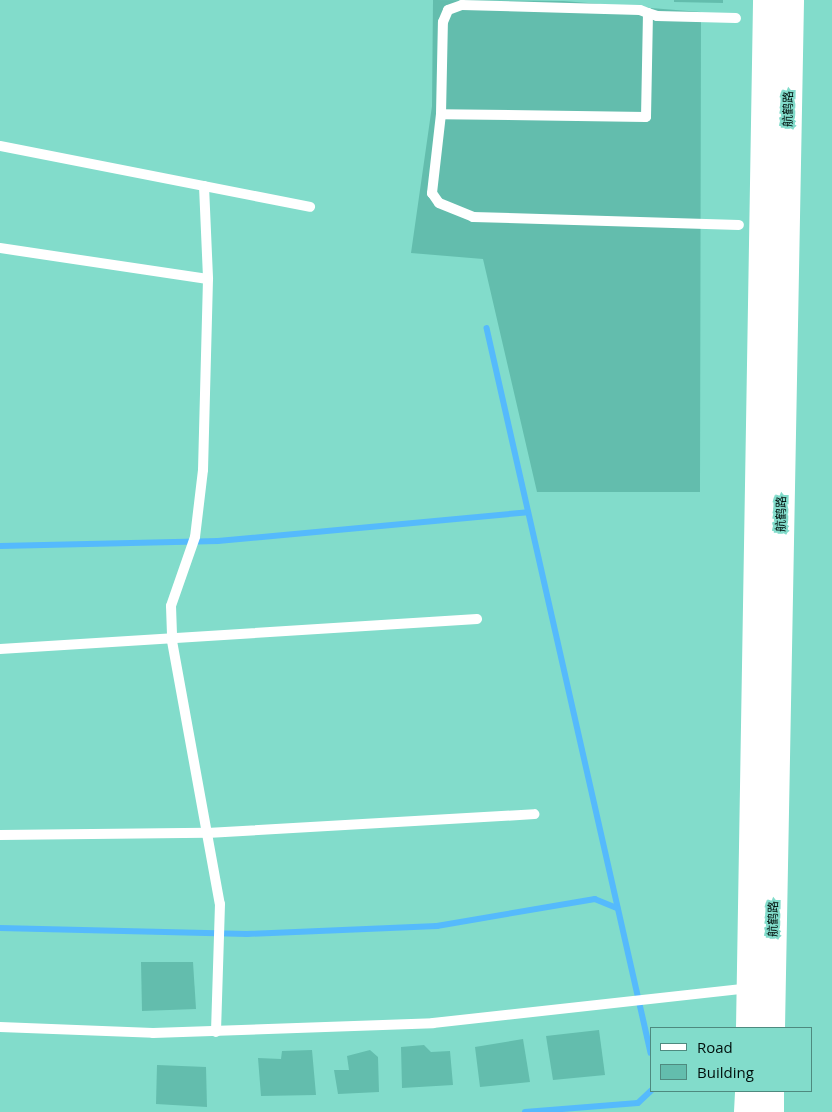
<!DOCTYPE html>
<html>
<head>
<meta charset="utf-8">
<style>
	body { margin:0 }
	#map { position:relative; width:832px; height:1112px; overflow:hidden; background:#82dccb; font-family:"Open Sans","Noto Sans SC",sans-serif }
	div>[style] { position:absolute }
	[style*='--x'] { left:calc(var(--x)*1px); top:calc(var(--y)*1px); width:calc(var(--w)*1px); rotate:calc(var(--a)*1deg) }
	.stream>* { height:5.5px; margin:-2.75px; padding:0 2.75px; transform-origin:2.75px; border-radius:2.75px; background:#55bafc }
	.building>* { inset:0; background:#63bdad }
	.lane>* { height:10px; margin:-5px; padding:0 5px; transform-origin:5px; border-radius:5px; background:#fff }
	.secondary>* { height:28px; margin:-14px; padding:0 14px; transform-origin:14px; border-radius:14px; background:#fff }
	span { translate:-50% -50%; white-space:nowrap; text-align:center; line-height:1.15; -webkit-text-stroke:4.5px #82dccb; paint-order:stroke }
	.street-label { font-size:12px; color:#000f0c }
	.legend { position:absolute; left:650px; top:1027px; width:162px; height:65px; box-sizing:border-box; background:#82dccb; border:1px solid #4e8a7f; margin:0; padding:6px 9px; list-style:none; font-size:15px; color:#000f0c }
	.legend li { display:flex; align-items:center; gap:10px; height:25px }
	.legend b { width:25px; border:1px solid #4e8a7f }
</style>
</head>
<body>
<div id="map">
	<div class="stream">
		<div style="--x:487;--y:328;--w:743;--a:77.25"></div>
		<div style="--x:0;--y:546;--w:218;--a:-1.3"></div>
		<div style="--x:218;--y:541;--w:311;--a:-5.3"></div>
		<div style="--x:0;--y:928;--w:247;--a:1.4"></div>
		<div style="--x:247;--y:934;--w:190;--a:-2.4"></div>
		<div style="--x:437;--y:926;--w:160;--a:-9.7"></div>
		<div style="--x:595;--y:899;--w:24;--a:22"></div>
		<div style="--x:525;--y:1112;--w:113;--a:-4.6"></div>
		<div style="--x:638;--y:1103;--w:18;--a:-43"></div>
	</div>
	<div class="building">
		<div style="clip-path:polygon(433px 0,563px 1px,701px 12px,700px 492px,537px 492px,483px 259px,411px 253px,432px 106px)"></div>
		<div style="clip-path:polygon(674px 0,723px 0,723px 3px,674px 2px)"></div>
		<div style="clip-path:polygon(141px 962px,193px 962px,196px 1009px,142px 1011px)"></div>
		<div style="clip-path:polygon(599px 1030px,605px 1075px,553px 1080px,546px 1036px)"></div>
		<div style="clip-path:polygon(523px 1039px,530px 1082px,480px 1087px,475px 1047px)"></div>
		<div style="clip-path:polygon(424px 1045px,431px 1052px,450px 1051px,453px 1085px,402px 1088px,401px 1047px)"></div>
		<div style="clip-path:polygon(312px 1050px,316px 1095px,261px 1096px,258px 1058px,281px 1059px,282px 1051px)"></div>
		<div style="clip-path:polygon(370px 1050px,378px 1057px,379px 1092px,338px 1094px,334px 1070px,349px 1070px,347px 1056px)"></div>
		<div style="clip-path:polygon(157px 1065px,206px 1067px,207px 1107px,156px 1104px)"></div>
	</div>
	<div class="lane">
		<div style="--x:648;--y:13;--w:104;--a:91.1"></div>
		<div style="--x:646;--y:117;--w:205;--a:-179.2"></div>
		<div style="--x:441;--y:114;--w:92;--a:-88.8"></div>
		<div style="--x:443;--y:22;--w:13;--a:-67"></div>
		<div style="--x:448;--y:10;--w:15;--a:-20"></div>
		<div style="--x:462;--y:5;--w:178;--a:1.6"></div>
		<div style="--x:640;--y:10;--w:9;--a:21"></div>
		<div style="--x:648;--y:13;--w:9;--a:18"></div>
		<div style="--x:657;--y:16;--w:79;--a:1.5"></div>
		<div style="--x:441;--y:114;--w:80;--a:96.5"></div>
		<div style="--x:432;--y:193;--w:12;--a:55"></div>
		<div style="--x:439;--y:203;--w:37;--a:22"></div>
		<div style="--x:473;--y:217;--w:266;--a:1.7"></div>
		<div style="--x:0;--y:146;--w:316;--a:11.1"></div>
		<div style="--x:204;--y:186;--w:93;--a:87.5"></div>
		<div style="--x:208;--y:279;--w:191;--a:91.5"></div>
		<div style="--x:203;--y:470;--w:67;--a:96.8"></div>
		<div style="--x:195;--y:537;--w:73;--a:109.2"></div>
		<div style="--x:171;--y:606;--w:35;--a:88"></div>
		<div style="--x:172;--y:641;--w:267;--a:79.7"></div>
		<div style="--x:220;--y:904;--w:128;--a:91.8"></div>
		<div style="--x:0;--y:248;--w:210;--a:8.5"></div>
		<div style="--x:0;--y:649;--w:478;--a:-3.6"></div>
		<div style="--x:0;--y:835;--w:207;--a:-0.6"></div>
		<div style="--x:207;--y:833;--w:328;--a:-3.3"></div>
		<div style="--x:0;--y:1027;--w:153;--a:2.2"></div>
		<div style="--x:153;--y:1033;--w:280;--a:-2"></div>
		<div style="--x:433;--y:1023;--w:318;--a:-6.3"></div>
	</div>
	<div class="secondary">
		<div style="--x:750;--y:1028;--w:1028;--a:-89.05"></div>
		<div style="--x:771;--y:1028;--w:1028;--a:-88.94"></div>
		<div style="--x:748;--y:1112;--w:21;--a:-87"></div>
		<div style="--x:770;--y:1112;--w:21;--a:-90"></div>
	</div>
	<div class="street-label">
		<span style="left:788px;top:109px;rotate:-89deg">航鹤路</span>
		<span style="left:781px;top:514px;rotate:-89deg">航鹤路</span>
		<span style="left:773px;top:919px;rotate:-89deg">航鹤路</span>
	</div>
	<ul class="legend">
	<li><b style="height:6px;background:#fff"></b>Road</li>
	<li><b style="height:14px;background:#63bdad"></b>Building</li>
	</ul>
</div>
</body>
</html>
